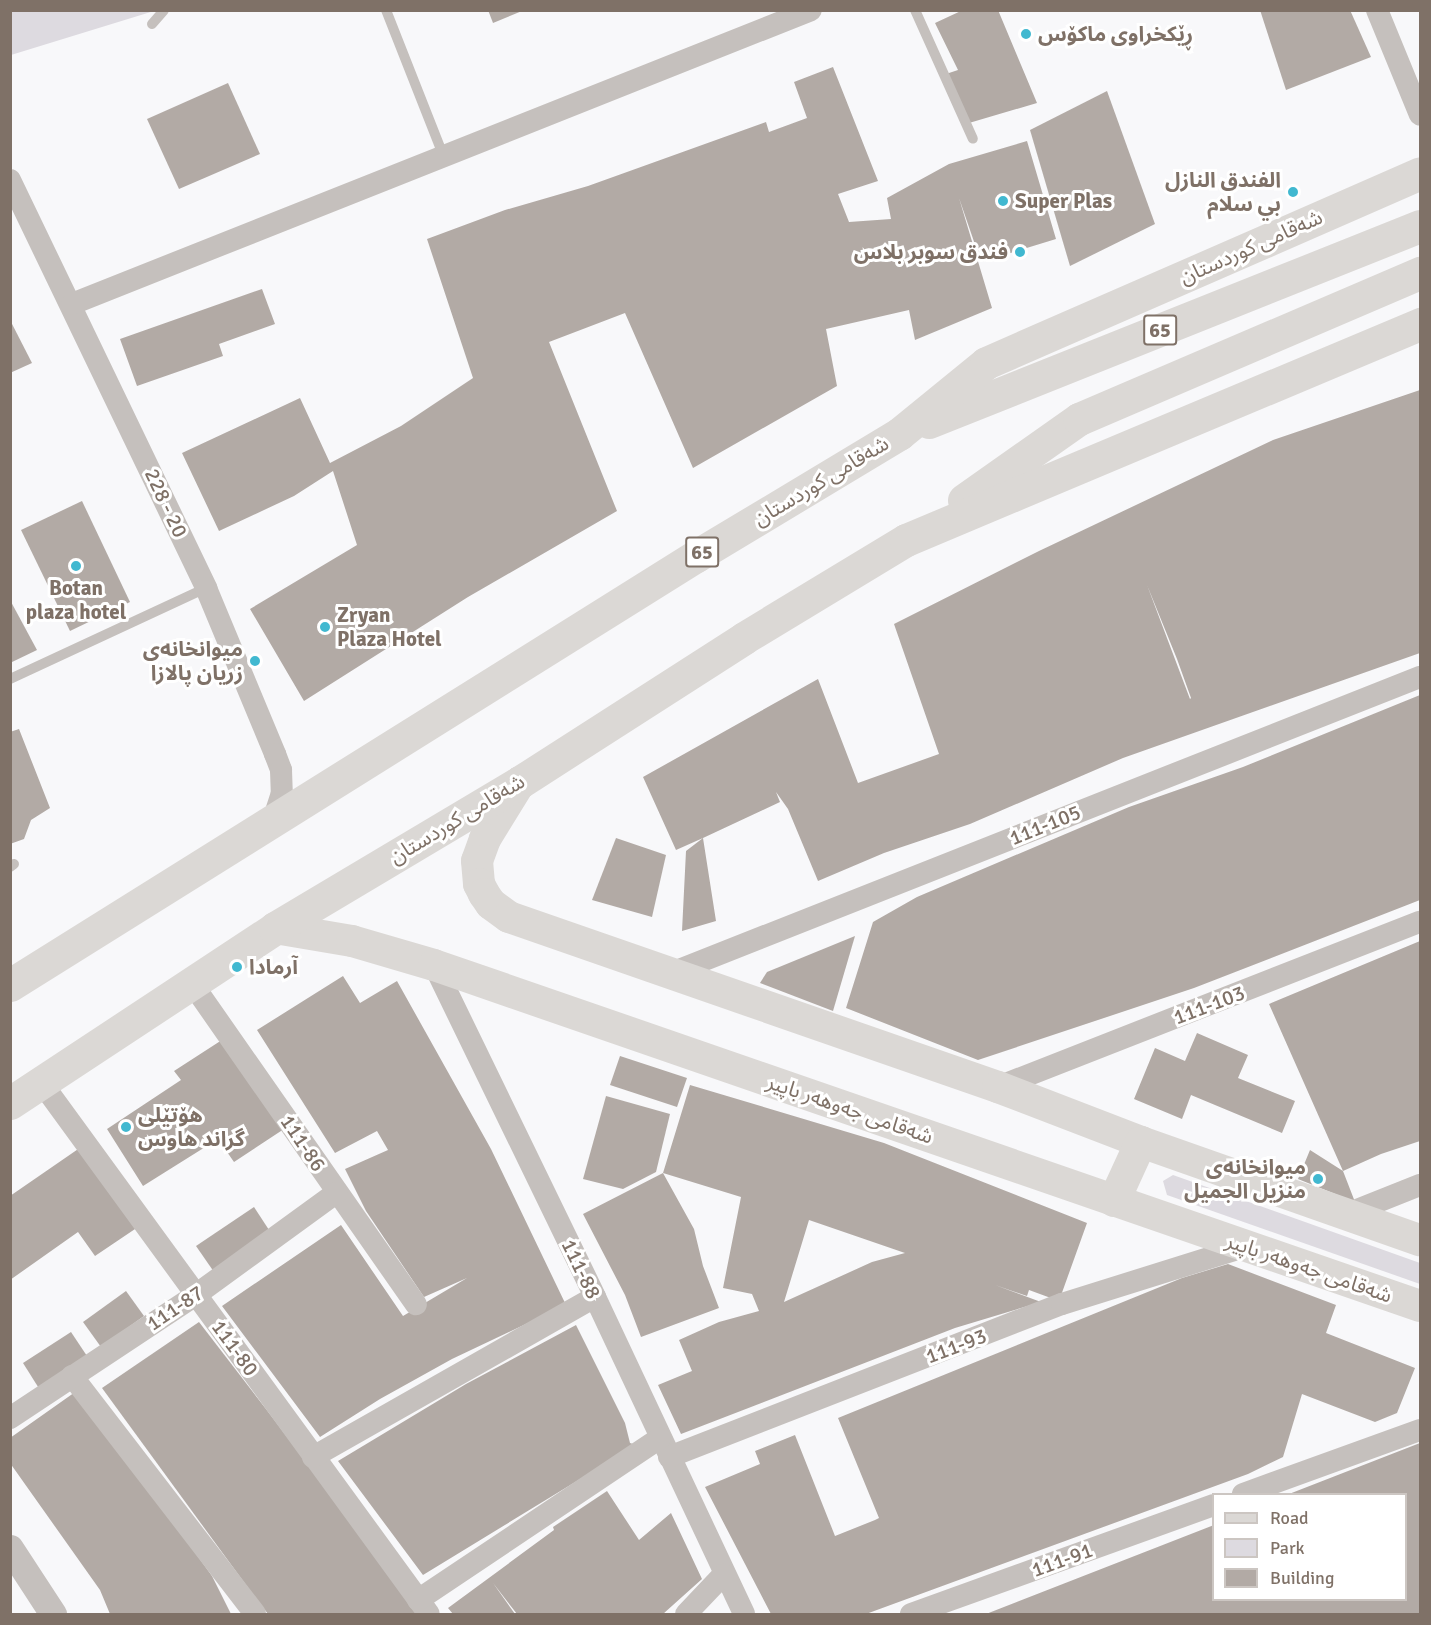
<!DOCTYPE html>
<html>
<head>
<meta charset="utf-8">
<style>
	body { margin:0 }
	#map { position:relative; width:1431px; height:1625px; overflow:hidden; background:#f8f8fa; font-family:Signika,"Noto Sans Arabic",sans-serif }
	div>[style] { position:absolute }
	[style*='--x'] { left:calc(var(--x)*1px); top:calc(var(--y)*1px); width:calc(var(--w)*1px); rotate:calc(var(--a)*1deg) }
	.green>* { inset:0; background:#dddae0 }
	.building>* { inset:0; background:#b2aaa5 }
	.service>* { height:10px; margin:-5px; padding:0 5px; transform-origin:5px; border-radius:5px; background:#c5c0bd }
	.minor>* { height:22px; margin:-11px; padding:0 11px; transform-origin:11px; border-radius:11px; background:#c5c0bd }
	.tertiary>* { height:27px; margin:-13.5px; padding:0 13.5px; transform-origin:13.5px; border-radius:13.5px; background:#c5c0bd }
	.secondary>* { height:32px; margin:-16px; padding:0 16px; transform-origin:16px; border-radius:16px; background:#dbd8d5 }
	.trunk>* { height:33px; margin:-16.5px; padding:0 16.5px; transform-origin:16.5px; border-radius:16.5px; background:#dbd8d5 }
	.dots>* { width:16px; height:16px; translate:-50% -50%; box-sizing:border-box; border:3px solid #fff; border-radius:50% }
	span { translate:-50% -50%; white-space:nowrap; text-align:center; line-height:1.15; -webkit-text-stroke:6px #fff; paint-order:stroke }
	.shield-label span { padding:2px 4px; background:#fff; border:2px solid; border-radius:4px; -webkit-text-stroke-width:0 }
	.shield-label { font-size:20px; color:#7f7167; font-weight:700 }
	.poi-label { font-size:21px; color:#7f7167; font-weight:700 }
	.left { translate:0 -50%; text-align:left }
	.right { translate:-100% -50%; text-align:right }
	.street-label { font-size:21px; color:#7f7167 }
	.frame { position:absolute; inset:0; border:12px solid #7f7167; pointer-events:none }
	.legend { position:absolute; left:1212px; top:1493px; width:195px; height:108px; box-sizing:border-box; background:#fff; border:2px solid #ccc6c2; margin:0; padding:8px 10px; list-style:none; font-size:18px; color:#7f7167 }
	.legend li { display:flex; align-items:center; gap:12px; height:30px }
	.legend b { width:30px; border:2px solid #ccc6c2 }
</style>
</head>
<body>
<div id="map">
	<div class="green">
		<div style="clip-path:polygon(11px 10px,154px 10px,154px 11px,11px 55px)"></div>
		<div style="clip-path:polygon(1173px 1175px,1420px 1263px,1420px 1284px,1167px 1195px,1163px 1181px)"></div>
	</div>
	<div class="building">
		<div style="clip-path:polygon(488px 10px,522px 10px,522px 11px,493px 23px)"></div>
		<div style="clip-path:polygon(963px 10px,998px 10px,1037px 103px,969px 123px,946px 74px,958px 70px,935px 23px)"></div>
		<div style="clip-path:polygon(1260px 10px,1350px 10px,1371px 57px,1286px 90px)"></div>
		<div style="clip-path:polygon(833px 67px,878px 181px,838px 194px,849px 222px,891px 219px,887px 198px,949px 164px,1027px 141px,1056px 239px,981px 262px,959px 198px,992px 308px,915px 340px,909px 310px,826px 329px,837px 386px,693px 468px,625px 313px,549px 342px,617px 511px,468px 597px,304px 701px,250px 609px,357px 545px,333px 471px,294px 496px,219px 531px,182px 453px,300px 398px,330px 463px,401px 426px,473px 378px,427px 239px,505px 210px,588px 186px,766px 122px,769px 132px,807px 118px,794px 82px)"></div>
		<div style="clip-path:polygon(228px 83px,260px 154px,179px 189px,147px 119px)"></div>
		<div style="clip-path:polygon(1107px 91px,1155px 224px,1070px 266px,1030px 130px)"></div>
		<div style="clip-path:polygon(262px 289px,275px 324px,219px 344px,223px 356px,137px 386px,120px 339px)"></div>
		<div style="clip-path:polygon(10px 320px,32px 363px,10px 373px)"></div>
		<div style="clip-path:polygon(evenodd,1420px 390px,1420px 653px,1123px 758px,970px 824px,884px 853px,818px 881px,788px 809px,776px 792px,780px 802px,703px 838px,716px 921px,682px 931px,686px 851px,703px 838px,676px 850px,643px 777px,818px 679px,858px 783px,939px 754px,894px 624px,1039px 551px,1273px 440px,1420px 390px,1147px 585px,1177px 659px,1191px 698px,1190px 699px,1147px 585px)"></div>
		<div style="clip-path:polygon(82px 501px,130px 602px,70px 631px,21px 530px)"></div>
		<div style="clip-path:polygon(10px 600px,37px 650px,10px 663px)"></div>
		<div style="clip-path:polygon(1420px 695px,1420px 900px,1194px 988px,978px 1060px,846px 1008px,873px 922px,917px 897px,1129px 807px,1243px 767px)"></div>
		<div style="clip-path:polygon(19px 729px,50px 808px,31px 820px,24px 839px,10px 844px,10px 732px)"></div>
		<div style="clip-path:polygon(616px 838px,666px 855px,652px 917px,592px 900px)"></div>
		<div style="clip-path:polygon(855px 936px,833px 1011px,760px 983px,767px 972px)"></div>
		<div style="clip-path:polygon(1420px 941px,1420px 1141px,1381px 1154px,1343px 1171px,1355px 1202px,1298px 1179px,1310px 1150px,1343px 1171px,1269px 1004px)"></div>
		<div style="clip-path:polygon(343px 976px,360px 1003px,397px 981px,491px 1149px,566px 1305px,452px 1359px,380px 1399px,320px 1437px,222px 1306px,341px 1225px,403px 1316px,467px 1278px,424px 1297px,366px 1211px,345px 1169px,388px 1150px,377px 1131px,335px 1153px,257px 1030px)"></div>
		<div style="clip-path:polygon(1197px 1033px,1248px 1055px,1238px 1078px,1295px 1101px,1282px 1133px,1191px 1095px,1182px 1119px,1134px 1099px,1155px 1048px,1185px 1061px)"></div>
		<div style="clip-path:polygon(225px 1038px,284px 1129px,234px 1162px,218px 1139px,143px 1186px,107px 1129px,181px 1080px,174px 1071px)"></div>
		<div style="clip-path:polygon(620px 1056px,687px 1078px,677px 1107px,610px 1085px)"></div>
		<div style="clip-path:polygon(evenodd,690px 1085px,884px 1143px,1087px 1223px,1059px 1301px,1029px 1290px,1027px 1296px,995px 1285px,1041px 1302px,955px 1328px,681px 1434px,658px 1385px,692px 1371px,679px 1340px,719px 1322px,759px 1311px,752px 1294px,723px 1288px,741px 1197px,663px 1173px,690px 1085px,809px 1220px,905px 1253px,872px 1262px,784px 1302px,809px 1220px)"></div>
		<div style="clip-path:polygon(606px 1096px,670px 1114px,656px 1172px,623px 1189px,583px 1179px)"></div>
		<div style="clip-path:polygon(84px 1145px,138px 1227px,95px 1256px,78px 1232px,10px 1280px,10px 1196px)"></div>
		<div style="clip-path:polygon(663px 1173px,694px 1229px,703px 1266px,719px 1308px,641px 1337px,625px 1295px,583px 1214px)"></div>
		<div style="clip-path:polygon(254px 1207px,271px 1233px,214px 1272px,196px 1246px)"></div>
		<div style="clip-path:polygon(1228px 1264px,1336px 1305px,1326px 1333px,1415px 1368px,1397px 1413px,1375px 1422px,1302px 1394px,1283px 1457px,1248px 1474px,866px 1614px,771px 1614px,705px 1487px,760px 1464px,755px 1451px,795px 1435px,835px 1536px,875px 1520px,879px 1518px,838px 1418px,1182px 1278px)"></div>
		<div style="clip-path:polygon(126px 1291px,144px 1316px,101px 1347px,83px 1322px)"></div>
		<div style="clip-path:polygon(199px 1322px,266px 1409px,421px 1614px,268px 1614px,254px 1596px,102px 1388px)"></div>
		<div style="clip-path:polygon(576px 1325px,625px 1423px,630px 1443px,636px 1445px,423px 1575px,338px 1461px,466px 1384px)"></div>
		<div style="clip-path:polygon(71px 1332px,89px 1359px,40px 1390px,23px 1363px)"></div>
		<div style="clip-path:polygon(78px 1390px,212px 1576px,231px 1614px,110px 1614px,100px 1590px,10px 1463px,10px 1438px)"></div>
		<div style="clip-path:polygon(1420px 1443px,1420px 1614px,986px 1614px,1214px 1525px,1214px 1600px,1406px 1600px,1406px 1494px,1289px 1494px)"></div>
		<div style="clip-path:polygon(607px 1491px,639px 1540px,671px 1513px,702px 1579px,663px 1614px,517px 1614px,493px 1583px,515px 1614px,453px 1614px,448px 1608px,554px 1530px,553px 1527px)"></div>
	</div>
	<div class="service">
		<div style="--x:386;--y:10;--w:158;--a:68.5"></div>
		<div style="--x:915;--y:10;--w:141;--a:65.8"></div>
		<div style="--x:152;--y:24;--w:18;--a:-49"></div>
		<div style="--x:10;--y:679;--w:216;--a:-24.9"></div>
		<div style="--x:10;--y:867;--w:5;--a:-37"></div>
	</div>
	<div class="minor">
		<div style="--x:1377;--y:10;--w:113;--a:67.7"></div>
		<div style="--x:10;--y:180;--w:453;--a:64.3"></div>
		<div style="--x:206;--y:588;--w:180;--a:67.4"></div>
		<div style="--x:275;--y:754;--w:17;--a:69"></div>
		<div style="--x:281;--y:770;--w:23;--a:88"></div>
		<div style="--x:282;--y:793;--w:22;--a:108"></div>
		<div style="--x:275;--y:814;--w:12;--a:132"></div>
		<div style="--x:72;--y:304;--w:795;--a:-21.69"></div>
		<div style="--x:434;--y:965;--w:369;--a:64.1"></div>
		<div style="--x:595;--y:1297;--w:350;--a:64.8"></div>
		<div style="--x:669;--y:974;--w:808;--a:-21.58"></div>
		<div style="--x:191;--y:982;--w:393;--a:55.1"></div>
		<div style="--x:41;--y:1082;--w:658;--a:53.9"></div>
		<div style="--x:998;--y:1087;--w:453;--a:-21.4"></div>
		<div style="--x:1347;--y:1214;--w:79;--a:-21.7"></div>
		<div style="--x:72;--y:1376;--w:300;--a:52.4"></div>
		<div style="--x:10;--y:1418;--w:224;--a:-33.5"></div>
		<div style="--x:197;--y:1294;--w:172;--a:-36"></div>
		<div style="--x:313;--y:1457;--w:324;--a:-29.6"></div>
		<div style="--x:669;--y:1457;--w:422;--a:-21.3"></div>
		<div style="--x:1062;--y:1304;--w:194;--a:-17.4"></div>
		<div style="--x:1243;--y:1494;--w:188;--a:-19.9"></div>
		<div style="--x:418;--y:1600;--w:291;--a:-33.8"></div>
		<div style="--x:686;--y:1614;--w:54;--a:-46.5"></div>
		<div style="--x:911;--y:1614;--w:322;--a:-19.8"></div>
	</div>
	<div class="tertiary">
		<div style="--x:10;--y:1548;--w:79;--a:56.9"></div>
	</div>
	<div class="secondary">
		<div style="--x:520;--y:782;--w:67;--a:121.6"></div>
		<div style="--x:485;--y:839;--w:23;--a:110"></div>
		<div style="--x:477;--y:861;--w:23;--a:85"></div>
		<div style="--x:479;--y:884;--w:11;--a:63"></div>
		<div style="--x:484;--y:894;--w:12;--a:55"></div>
		<div style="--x:491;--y:904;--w:22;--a:36"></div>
		<div style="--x:509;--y:917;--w:518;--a:19.17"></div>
		<div style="--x:998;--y:1087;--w:153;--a:21"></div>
		<div style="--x:1141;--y:1142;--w:296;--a:19.4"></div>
		<div style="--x:275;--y:928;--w:78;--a:9.6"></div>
		<div style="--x:352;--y:941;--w:85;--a:16.3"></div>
		<div style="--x:434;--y:965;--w:1043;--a:19.08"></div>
		<div style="--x:1114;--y:1201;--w:65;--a:-65.4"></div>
	</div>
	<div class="trunk">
		<div style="--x:929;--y:422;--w:529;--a:-21.76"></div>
		<div style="--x:964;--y:500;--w:141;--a:-35.2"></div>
		<div style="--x:1079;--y:419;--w:371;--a:-23.2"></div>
		<div style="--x:10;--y:985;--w:809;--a:-32.02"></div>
		<div style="--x:696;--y:556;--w:237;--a:-31"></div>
		<div style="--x:899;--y:434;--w:112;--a:-39.2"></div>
		<div style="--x:986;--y:363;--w:474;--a:-23.6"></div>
		<div style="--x:10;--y:1103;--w:318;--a:-33.4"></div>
		<div style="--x:275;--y:928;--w:285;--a:-30.8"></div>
		<div style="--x:520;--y:782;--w:266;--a:-32.7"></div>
		<div style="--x:744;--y:638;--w:189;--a:-31.2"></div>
		<div style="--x:906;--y:540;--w:558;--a:-22.79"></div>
	</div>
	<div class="dots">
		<div style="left:1026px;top:34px;background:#41b8d0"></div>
		<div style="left:1293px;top:192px;background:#41b8d0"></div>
		<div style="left:1003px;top:201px;background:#41b8d0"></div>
		<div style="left:1020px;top:252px;background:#41b8d0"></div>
		<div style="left:76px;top:566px;background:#41b8d0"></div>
		<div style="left:325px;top:627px;background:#41b8d0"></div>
		<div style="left:255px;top:661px;background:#41b8d0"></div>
		<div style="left:237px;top:967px;background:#41b8d0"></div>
		<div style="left:126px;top:1127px;background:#41b8d0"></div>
		<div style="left:1318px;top:1179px;background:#41b8d0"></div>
	</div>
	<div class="shield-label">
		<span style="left:1160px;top:330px">65</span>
		<span style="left:702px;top:552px">65</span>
	</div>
	<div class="poi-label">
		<span class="left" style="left:1038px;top:34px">ڕێکخراوی ماکۆس</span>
		<span class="right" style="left:1281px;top:192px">الفندق النازل<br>بي سلام</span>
		<span class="left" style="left:1015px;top:201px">Super Plas</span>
		<span class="right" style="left:1008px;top:252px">فندق سوبر بلاس</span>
		<span style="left:76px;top:600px">Botan<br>plaza hotel</span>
		<span class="left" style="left:337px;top:627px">Zryan<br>Plaza Hotel</span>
		<span class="right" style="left:243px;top:661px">میوانخانەی<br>زریان پالازا</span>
		<span class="left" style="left:249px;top:967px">آرمادا</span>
		<span class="left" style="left:138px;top:1127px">هۆتێلی<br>گراند هاوس</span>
		<span class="right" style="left:1306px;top:1179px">میوانخانەی<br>منزیل الجمیل</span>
	</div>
	<div class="street-label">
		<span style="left:1251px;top:247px;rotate:-24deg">شەقامی کوردستان</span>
		<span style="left:821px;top:481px;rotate:-31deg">شەقامی کوردستان</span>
		<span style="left:166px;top:503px;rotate:65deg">228 - 20</span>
		<span style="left:457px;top:819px;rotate:-31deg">شەقامی کوردستان</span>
		<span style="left:1045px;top:825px;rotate:-22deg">111-105</span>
		<span style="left:1209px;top:1005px;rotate:-21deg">111-103</span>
		<span style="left:850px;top:1109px;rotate:19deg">شەقامی جەوهەر باپیر</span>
		<span style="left:303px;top:1143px;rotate:56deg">111-86</span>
		<span style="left:1309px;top:1268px;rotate:19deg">شەقامی جەوهەر باپیر</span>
		<span style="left:581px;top:1269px;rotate:64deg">111-88</span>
		<span style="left:175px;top:1308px;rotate:-34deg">111-87</span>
		<span style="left:956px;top:1346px;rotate:-21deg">111-93</span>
		<span style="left:235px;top:1348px;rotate:54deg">111-80</span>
		<span style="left:1062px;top:1560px;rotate:-20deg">111-91</span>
	</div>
	<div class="frame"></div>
	<ul class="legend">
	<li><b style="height:8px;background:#dbd8d5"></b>Road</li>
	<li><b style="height:16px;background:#dddae0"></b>Park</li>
	<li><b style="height:16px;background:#b2aaa5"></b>Building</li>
	</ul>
</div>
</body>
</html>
